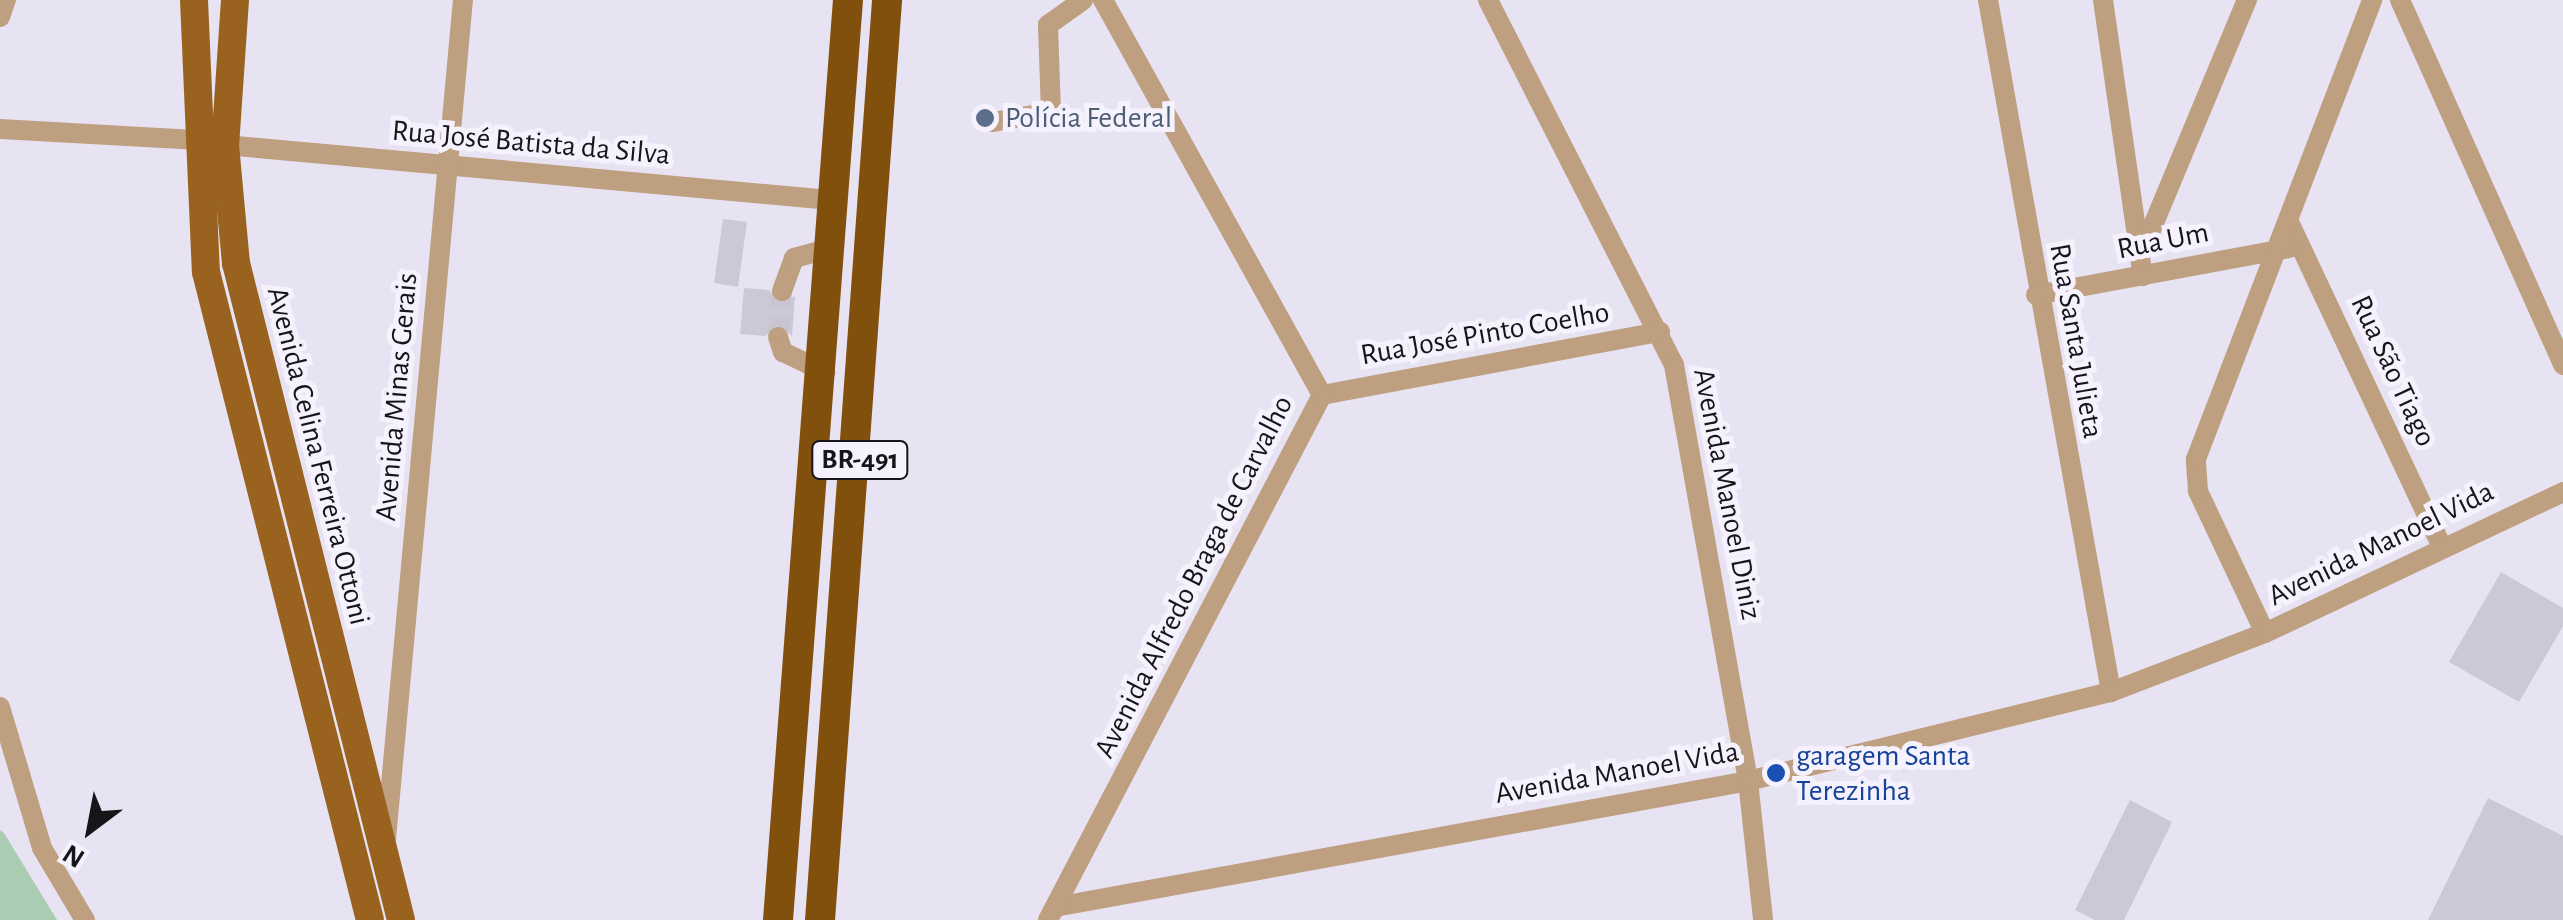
<!DOCTYPE html>
<html>
<head>
<meta charset="utf-8">
<style>
	body { margin:0 }
	#map { position:relative; width:2563px; height:920px; overflow:hidden; background:#e8e3f3; font-family:"Alegreya Sans",sans-serif }
	div>[style] { position:absolute }
	[style*='--x'] { left:calc(var(--x)*1px); top:calc(var(--y)*1px); width:calc(var(--w)*1px); rotate:calc(var(--a)*1deg) }
	.green>* { inset:0; background:#a9ccb2 }
	.building>* { inset:0; background:#ccc8d7 }
	.minor-tunnel>* { height:20px; margin-top:-10px; transform-origin:0; background:repeating-linear-gradient(90deg,#c9c4d2 0 20px,transparent 0 30px) }
	.minor>* { height:20px; margin:-10px; padding:0 10px; transform-origin:10px; border-radius:10px; background:#be9f80 }
	.major>* { height:28px; margin:-14px; padding:0 14px; transform-origin:14px; border-radius:14px; background:#99621f }
	.highway>* { height:30px; margin:-15px; padding:0 15px; transform-origin:15px; border-radius:15px; background:#82500d }
	.dots>* { width:28px; height:28px; translate:-50% -50%; box-sizing:border-box; border:5px solid #f5f1fd; border-radius:50% }
	span { translate:-50% -50%; white-space:nowrap; text-align:center; line-height:1.15; -webkit-text-stroke:10px #f5f1fd; paint-order:stroke }
	.shield-label span { padding:2px 8px; background:#f5f1fd; border:2px solid; border-radius:8px; -webkit-text-stroke-width:0 }
	.shield-label { font-size:28px; color:#17151a; font-weight:700 }
	.service-label { font-size:30px; color:#4e5e75 }
	.left { translate:0 -50%; text-align:left }
	.street-label { font-size:30px; color:#17151a }
	.transit-label { font-size:30px; color:#164399 }
	.north { position:absolute; left:40px; top:780px; width:100px; height:100px; -webkit-text-stroke:8px #f5f1fd; paint-order:stroke; rotate:212deg; font-size:28px; font-weight:700; line-height:40px; text-align:center; color:#17151a }
	.north::after { content:''; display:block; margin:auto; width:35px; height:45px; background:#17151a; clip-path:polygon(50% 0,100% 100%,50% 72%,0 100%) }
</style>
</head>
<body>
<div id="map">
	<div class="green">
		<div style="clip-path:polygon(0 830px,4px 833px,57px 920px,0 920px)"></div>
	</div>
	<div class="building">
		<div style="clip-path:polygon(723px 219px,747px 222px,738px 287px,714px 283px)"></div>
		<div style="clip-path:polygon(744px 288px,769px 290px,778px 304px,795px 296px,792px 336px,780px 323px,765px 336px,740px 334px)"></div>
		<div style="clip-path:polygon(2501px 572px,2563px 608px,2563px 626px,2519px 702px,2449px 662px)"></div>
		<div style="clip-path:polygon(2488px 798px,2563px 836px,2563px 920px,2428px 920px)"></div>
		<div style="clip-path:polygon(2130px 800px,2172px 822px,2124px 920px,2095px 920px,2075px 910px)"></div>
	</div>
	<div class="minor-tunnel">
		<div style="--x:778;--y:337;--w:46;--a:-85"></div>
	</div>
	<div class="minor">
		<div style="--x:1488;--y:0;--w:410;--a:63"></div>
		<div style="--x:1674;--y:365;--w:423;--a:79.9"></div>
		<div style="--x:1748;--y:781;--w:140;--a:83.8"></div>
		<div style="--x:1988;--y:0;--w:703;--a:79.92"></div>
		<div style="--x:2103;--y:0;--w:279;--a:81.8"></div>
		<div style="--x:2400;--y:0;--w:400;--a:65.9"></div>
		<div style="--x:0;--y:17;--w:18;--a:-71"></div>
		<div style="--x:993;--y:122;--w:59;--a:-9.8"></div>
		<div style="--x:1051;--y:112;--w:87;--a:-92"></div>
		<div style="--x:1048;--y:25;--w:43;--a:-35.5"></div>
		<div style="--x:0;--y:129;--w:195;--a:3.2"></div>
		<div style="--x:225;--y:145;--w:608;--a:5.19"></div>
		<div style="--x:2290;--y:224;--w:355;--a:64.8"></div>
		<div style="--x:2144;--y:247;--w:268;--a:-67.4"></div>
		<div style="--x:782;--y:291;--w:35;--a:-70"></div>
		<div style="--x:794;--y:258;--w:38;--a:-15"></div>
		<div style="--x:2036;--y:295;--w:257;--a:-10.5"></div>
		<div style="--x:778;--y:337;--w:16;--a:72"></div>
		<div style="--x:783;--y:352;--w:47;--a:25.5"></div>
		<div style="--x:1322;--y:395;--w:344;--a:-10.6"></div>
		<div style="--x:2265;--y:633;--w:157;--a:-115.3"></div>
		<div style="--x:2198;--y:491;--w:32;--a:-94"></div>
		<div style="--x:2196;--y:459;--w:492;--a:-69"></div>
		<div style="--x:0;--y:707;--w:147;--a:73.4"></div>
		<div style="--x:42;--y:848;--w:84;--a:59.2"></div>
		<div style="--x:386;--y:839;--w:843;--a:-84.76"></div>
		<div style="--x:1055;--y:907;--w:704;--a:-10.3"></div>
		<div style="--x:1748;--y:781;--w:374;--a:-13.8"></div>
		<div style="--x:2111;--y:692;--w:165;--a:-21"></div>
		<div style="--x:2265;--y:633;--w:330;--a:-25.3"></div>
		<div style="--x:1048;--y:920;--w:592;--a:-62.44"></div>
		<div style="--x:1322;--y:395;--w:452;--a:-119"></div>
	</div>
	<div class="major">
		<div style="--x:194;--y:0;--w:272;--a:87.5"></div>
		<div style="--x:206;--y:272;--w:668;--a:75.8"></div>
		<div style="--x:235;--y:0;--w:145;--a:93.9"></div>
		<div style="--x:225;--y:145;--w:119;--a:84.7"></div>
		<div style="--x:236;--y:263;--w:677;--a:75.9"></div>
	</div>
	<div class="highway">
		<div style="--x:778;--y:920;--w:923;--a:-85.65"></div>
		<div style="--x:820;--y:920;--w:922;--a:-85.83"></div>
	</div>
	<div class="dots">
		<div style="left:985px;top:118px;background:#5c6f8a"></div>
		<div style="left:1776px;top:773px;background:#1a4fb4"></div>
	</div>
	<div class="shield-label">
		<span style="left:860px;top:460px">BR-491</span>
	</div>
	<div class="service-label">
		<span class="left" style="left:1005px;top:118px">Polícia Federal</span>
	</div>
	<div class="street-label">
		<span style="left:531px;top:143px;rotate:5deg">Rua José Batista da Silva</span>
		<span style="left:2163px;top:241px;rotate:-11deg">Rua Um</span>
		<span style="left:1485px;top:334px;rotate:-10deg">Rua José Pinto Coelho</span>
		<span style="left:2076px;top:341px;rotate:80deg">Rua Santa Julieta</span>
		<span style="left:2393px;top:371px;rotate:65deg">Rua São Tiago</span>
		<span style="left:397px;top:397px;rotate:-85deg">Avenida Minas Gerais</span>
		<span style="left:318px;top:456px;rotate:76deg">Avenida Celina Ferreira Ottoni</span>
		<span style="left:1727px;top:494px;rotate:79deg">Avenida Manoel Diniz</span>
		<span style="left:2381px;top:544px;rotate:-26deg">Avenida Manoel Vida</span>
		<span style="left:1194px;top:577px;rotate:-63deg">Avenida Alfredo Braga de Carvalho</span>
		<span style="left:1617px;top:773px;rotate:-10deg">Avenida Manoel Vida</span>
	</div>
	<div class="transit-label">
		<span class="left" style="left:1796px;top:773px">garagem Santa<br>Terezinha</span>
	</div>
	<div class="north">N</div>
</div>
</body>
</html>
